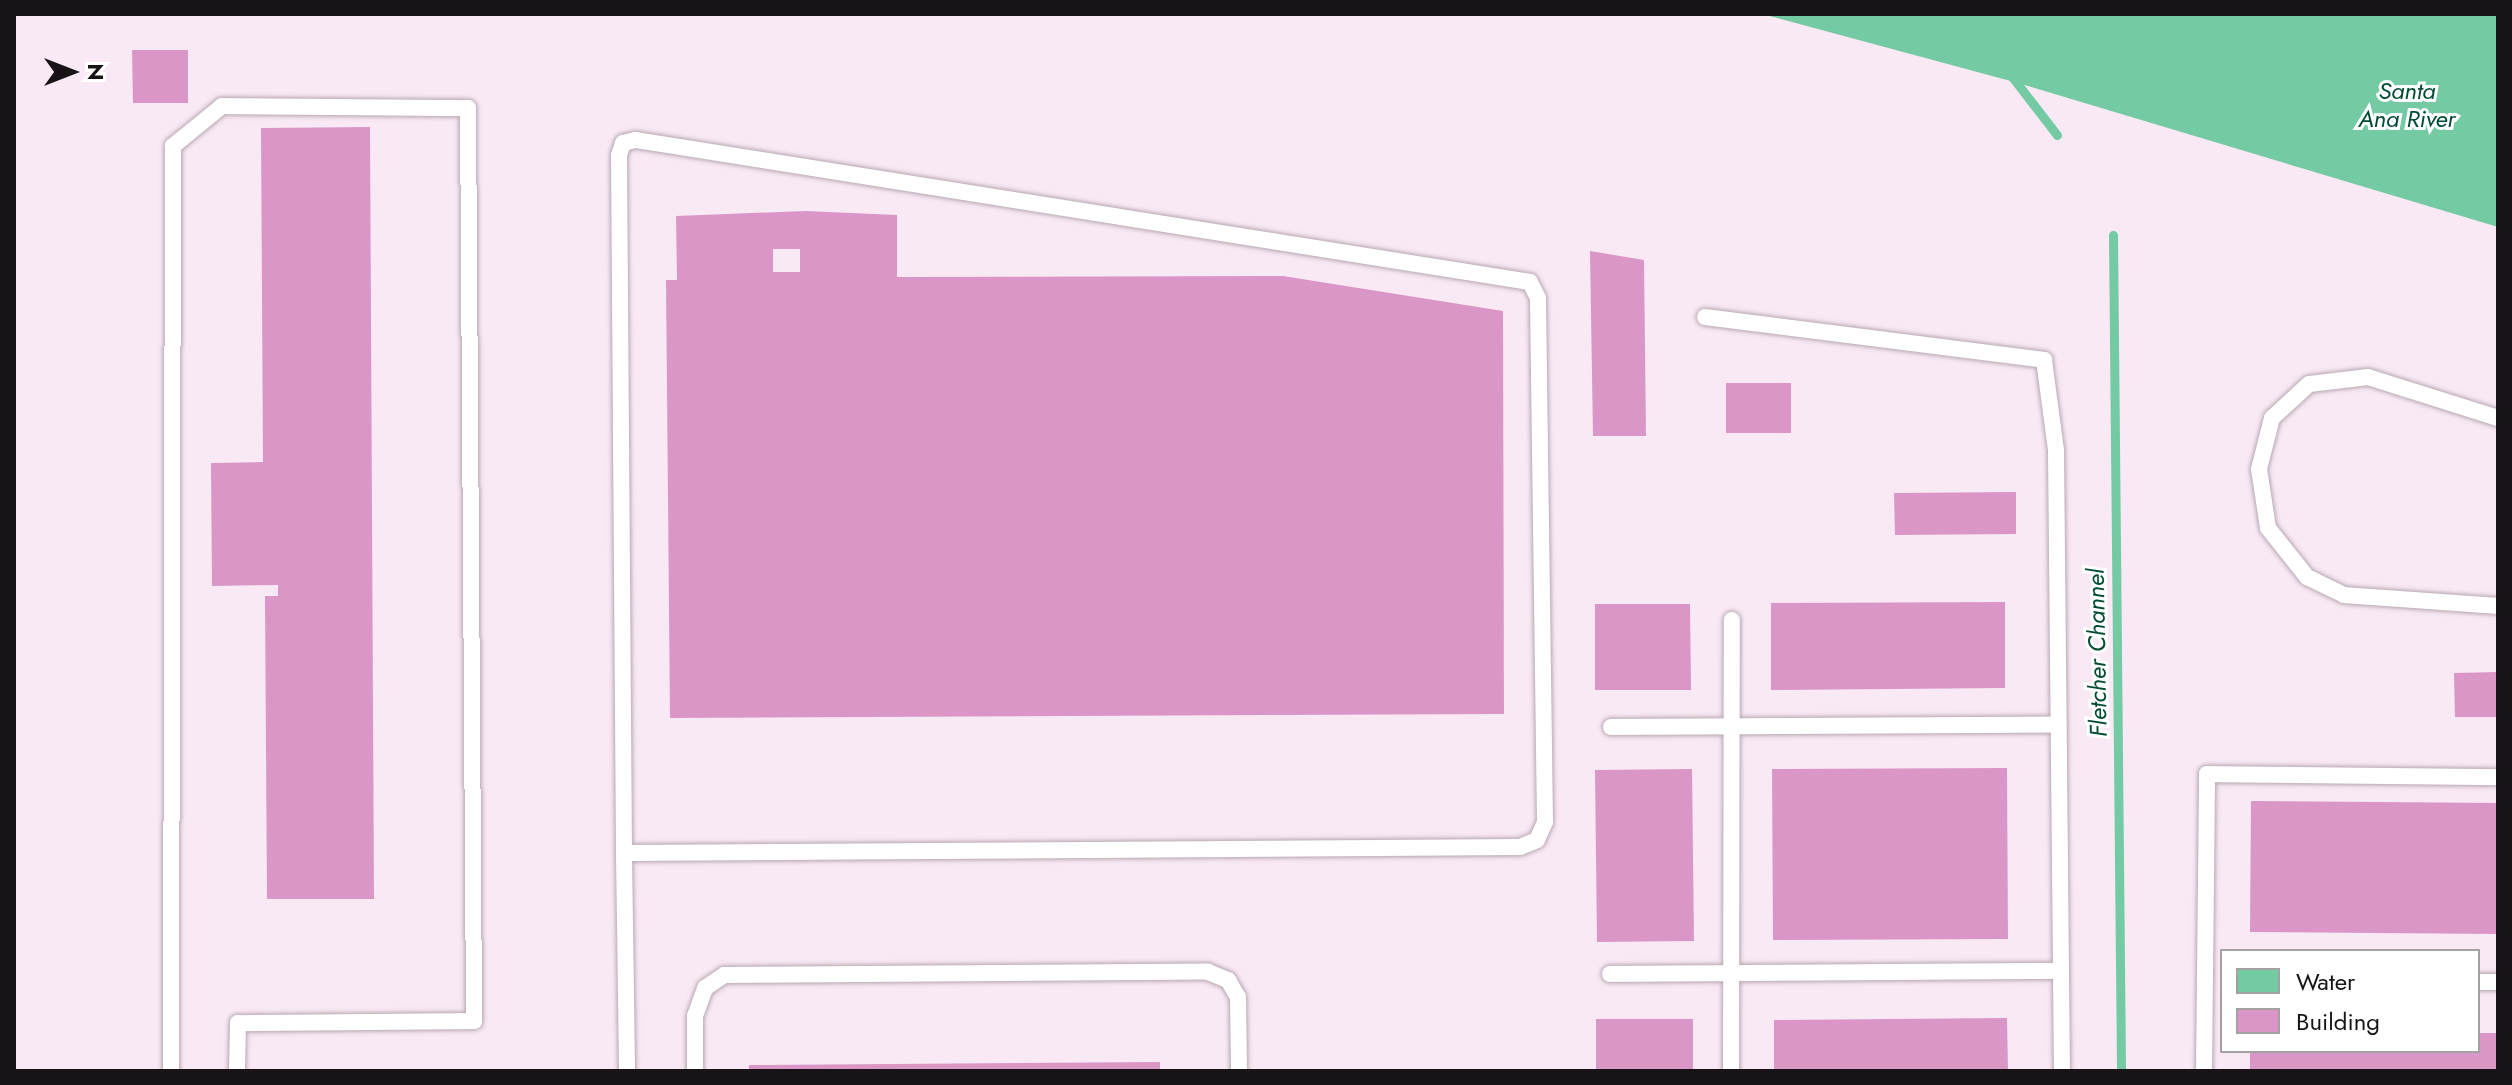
<!DOCTYPE html>
<html>
<head>
<meta charset="utf-8">
<style>
	body { margin:0 }
	#map { position:relative; width:2512px; height:1085px; overflow:hidden; background:#f9e9f4; font-family:Jost,sans-serif }
	div>[style] { position:absolute }
	[style*='--x'] { left:calc(var(--x)*1px); top:calc(var(--y)*1px); width:calc(var(--w)*1px); rotate:calc(var(--a)*1deg) }
	.water>* { inset:0; background:#74caa3 }
	.stream>* { height:9px; margin:-4.5px; padding:0 4.5px; transform-origin:4.5px; border-radius:4.5px; background:#74caa3 }
	.building>* { inset:0; background:#da96c7 }
	.roads { filter:drop-shadow(0 0 2px #b7a8b2) drop-shadow(0 0 2px #b7a8b2) }
	.service>* { height:16px; margin:-8px; padding:0 8px; transform-origin:8px; border-radius:8px; background:#fff }
	span { translate:-50% -50%; white-space:nowrap; text-align:center; line-height:1.15; -webkit-text-stroke:6px #fff; paint-order:stroke }
	.water-label { font-size:24px; color:#004b32; font-style:italic }
	.frame { position:absolute; inset:0; border:16px solid #181317; pointer-events:none }
	.legend { position:absolute; left:2220px; top:949px; width:260px; height:104px; box-sizing:border-box; background:#fff; border:2px solid #a3a1a2; margin:0; padding:10px 14px; list-style:none; font-size:24px; color:#181317 }
	.legend li { display:flex; align-items:center; gap:16px; height:40px }
	.legend b { width:40px; border:2px solid #a3a1a2 }
	.north { position:absolute; left:32px; top:32px; width:80px; height:80px; -webkit-text-stroke:6px #fff; paint-order:stroke; rotate:90deg; font-size:22px; font-weight:700; line-height:32px; text-align:center; color:#181317 }
	.north::after { content:''; display:block; margin:auto; width:28px; height:36px; background:#181317; clip-path:polygon(50% 0,100% 100%,50% 72%,0 100%) }
</style>
</head>
<body>
<div id="map">
	<div class="water">
		<div style="clip-path:polygon(1762px 14px,2498px 14px,2498px 227px,2018px 83px)"></div>
	</div>
	<div class="stream">
		<div style="--x:2010;--y:74;--w:77;--a:52.4"></div>
		<div style="--x:2113;--y:235;--w:836;--a:89.45"></div>
	</div>
	<div class="building">
		<div style="clip-path:polygon(132px 50px,188px 50px,188px 103px,133px 103px)"></div>
		<div style="clip-path:polygon(370px 127px,374px 899px,267px 899px,265px 596px,278px 596px,278px 585px,212px 586px,211px 463px,263px 462px,261px 128px)"></div>
		<div style="clip-path:polygon(evenodd,806px 211px,897px 215px,897px 277px,1283px 276px,1503px 311px,1504px 714px,670px 718px,666px 280px,677px 280px,676px 216px,806px 211px,773px 249px,800px 249px,800px 272px,773px 272px,773px 249px)"></div>
		<div style="clip-path:polygon(1590px 251px,1644px 260px,1646px 436px,1593px 436px)"></div>
		<div style="clip-path:polygon(1726px 383px,1791px 383px,1791px 433px,1726px 433px)"></div>
		<div style="clip-path:polygon(2016px 492px,2016px 534px,1895px 535px,1894px 493px)"></div>
		<div style="clip-path:polygon(2005px 602px,2005px 688px,1771px 690px,1771px 603px)"></div>
		<div style="clip-path:polygon(1595px 604px,1690px 604px,1691px 690px,1595px 690px)"></div>
		<div style="clip-path:polygon(2498px 672px,2498px 717px,2455px 717px,2454px 673px)"></div>
		<div style="clip-path:polygon(2007px 768px,2008px 939px,1773px 940px,1772px 769px)"></div>
		<div style="clip-path:polygon(1692px 769px,1694px 941px,1597px 942px,1595px 770px)"></div>
		<div style="clip-path:polygon(2251px 801px,2498px 803px,2498px 934px,2250px 932px)"></div>
		<div style="clip-path:polygon(2007px 1018px,2008px 1071px,1774px 1071px,1774px 1020px)"></div>
		<div style="clip-path:polygon(1596px 1019px,1693px 1019px,1693px 1071px,1596px 1071px)"></div>
		<div style="clip-path:polygon(2478px 1033px,2498px 1033px,2498px 1071px,2250px 1071px,2250px 1051px,2478px 1051px)"></div>
		<div style="clip-path:polygon(1160px 1062px,1160px 1071px,749px 1071px,749px 1065px)"></div>
	</div>
	<div class="roads">
		<div class="service">
			<div style="--x:1705;--y:317;--w:342;--a:7.2"></div>
			<div style="--x:2044;--y:360;--w:91;--a:82.4"></div>
			<div style="--x:2056;--y:450;--w:621;--a:89.45"></div>
			<div style="--x:2498;--y:418;--w:136;--a:-162.5"></div>
			<div style="--x:2368;--y:377;--w:59;--a:173.2"></div>
			<div style="--x:2309;--y:384;--w:50;--a:137.4"></div>
			<div style="--x:2272;--y:418;--w:53;--a:104.3"></div>
			<div style="--x:2259;--y:469;--w:60;--a:81.3"></div>
			<div style="--x:2268;--y:528;--w:63;--a:51.5"></div>
			<div style="--x:2307;--y:577;--w:41;--a:25.9"></div>
			<div style="--x:2344;--y:595;--w:154;--a:4.1"></div>
			<div style="--x:1611;--y:727;--w:447;--a:-0.3"></div>
			<div style="--x:624;--y:853;--w:896;--a:-0.38"></div>
			<div style="--x:1520;--y:847;--w:18;--a:-22"></div>
			<div style="--x:1537;--y:840;--w:20;--a:-66"></div>
			<div style="--x:1545;--y:822;--w:524;--a:-90.77"></div>
			<div style="--x:1538;--y:298;--w:18;--a:-117"></div>
			<div style="--x:1530;--y:282;--w:906;--a:-170.98"></div>
			<div style="--x:635;--y:140;--w:12;--a:166"></div>
			<div style="--x:623;--y:143;--w:13;--a:108"></div>
			<div style="--x:619;--y:155;--w:698;--a:89.59"></div>
			<div style="--x:624;--y:853;--w:218;--a:89.2"></div>
			<div style="--x:1610;--y:974;--w:451;--a:-0.4"></div>
			<div style="--x:2478;--y:982;--w:20;--a:0"></div>
			<div style="--x:171;--y:1071;--w:925;--a:-89.88"></div>
			<div style="--x:173;--y:146;--w:63;--a:-39.2"></div>
			<div style="--x:222;--y:106;--w:246;--a:0.5"></div>
			<div style="--x:468;--y:108;--w:913;--a:89.62"></div>
			<div style="--x:474;--y:1021;--w:236;--a:179.5"></div>
			<div style="--x:238;--y:1023;--w:48;--a:91.2"></div>
			<div style="--x:695;--y:1071;--w:55;--a:-90"></div>
			<div style="--x:695;--y:1016;--w:30;--a:-70"></div>
			<div style="--x:705;--y:988;--w:23;--a:-34"></div>
			<div style="--x:724;--y:975;--w:484;--a:-0.4"></div>
			<div style="--x:1208;--y:972;--w:22;--a:22"></div>
			<div style="--x:1228;--y:980;--w:20;--a:60"></div>
			<div style="--x:1238;--y:997;--w:74;--a:89.2"></div>
			<div style="--x:1731;--y:1071;--w:451;--a:-89.9"></div>
			<div style="--x:2204;--y:1071;--w:297;--a:-89.4"></div>
			<div style="--x:2207;--y:774;--w:291;--a:0.6"></div>
		</div>
	</div>
	<div class="water-label">
		<span style="left:2407px;top:105px">Santa<br>Ana River</span>
		<span style="left:2097px;top:653px;rotate:-91deg">Fletcher Channel</span>
	</div>
	<div class="frame"></div>
	<ul class="legend">
	<li><b style="height:22px;background:#74caa3"></b>Water</li>
	<li><b style="height:22px;background:#da96c7"></b>Building</li>
	</ul>
	<div class="north">N</div>
</div>
</body>
</html>
